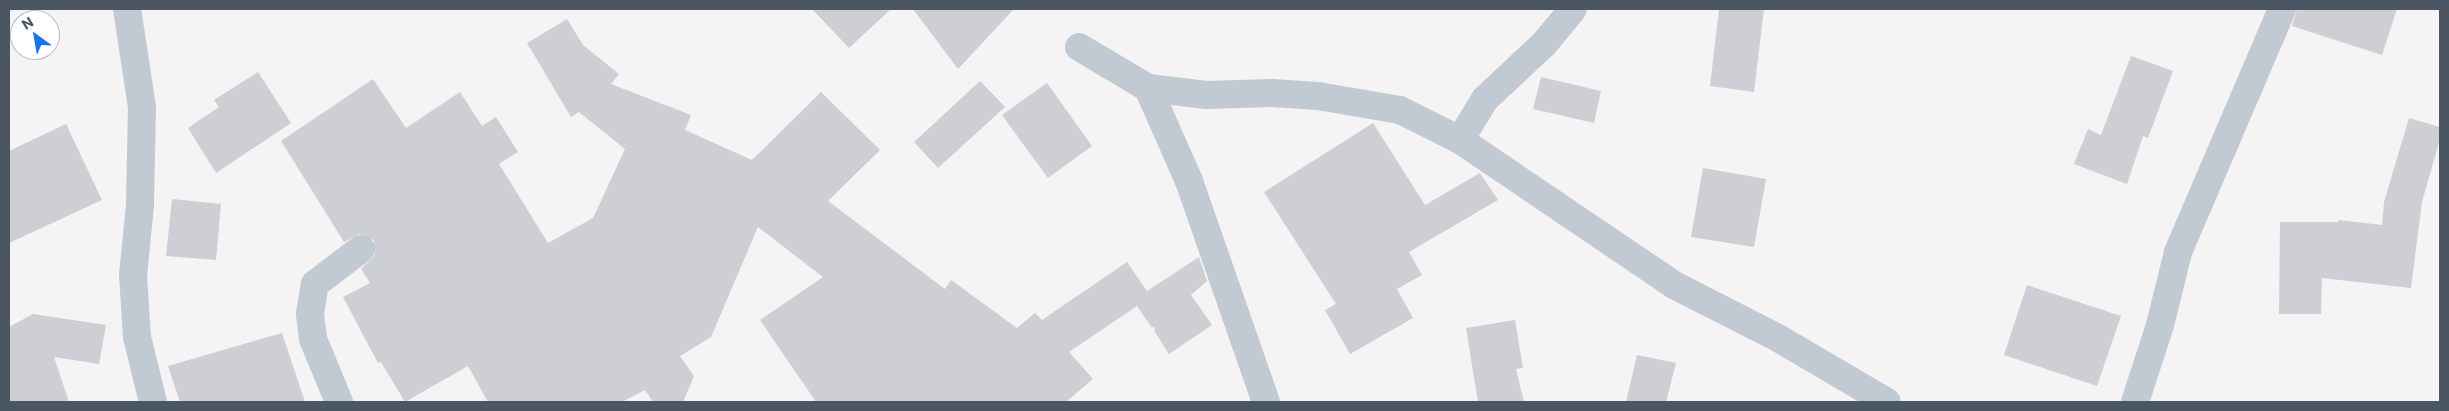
<!DOCTYPE html>
<html>
<head>
<meta charset="utf-8">
<style>
	body { margin:0 }
	#map { position:relative; width:2449px; height:411px; overflow:hidden; background:#f5f3f3; font-family:Commissioner,sans-serif }
	div>[style] { position:absolute }
	[style*='--x'] { left:calc(var(--x)*1px); top:calc(var(--y)*1px); width:calc(var(--w)*1px); rotate:calc(var(--a)*1deg) }
	.building>* { inset:0; background:#cdcfd5 }
	.street>* { height:28px; margin:-14px; padding:0 14px; transform-origin:14px; border-radius:14px; background:#c1cad2 }
	span { translate:-50% -50%; white-space:nowrap; text-align:center; line-height:1.15; -webkit-text-stroke:5px #fff; paint-order:stroke }
	.frame { position:absolute; inset:0; border:10px solid #4a5661; pointer-events:none }
	.north { position:absolute; left:10px; top:10px; width:50px; height:50px; box-sizing:border-box; background:#fff; border:1px solid #b7bbc0; border-radius:50%; rotate:328deg; font-size:14px; font-weight:700; line-height:20px; text-align:center; color:#4a5661 }
	.north::after { content:''; display:block; margin:auto; width:18px; height:22px; background:#1a73e8; clip-path:polygon(50% 0,100% 100%,50% 72%,0 100%) }
</style>
</head>
<body>
<div id="map">
	<div class="building">
		<div style="clip-path:polygon(812px 9px,891px 9px,849px 48px)"></div>
		<div style="clip-path:polygon(913px 9px,1014px 9px,958px 69px)"></div>
		<div style="clip-path:polygon(1719px 9px,1764px 9px,1754px 92px,1710px 86px)"></div>
		<div style="clip-path:polygon(2297px 9px,2397px 9px,2382px 55px,2292px 26px)"></div>
		<div style="clip-path:polygon(567px 19px,583px 45px,619px 74px,611px 84px,691px 115px,685px 130px,752px 160px,821px 92px,880px 150px,828px 201px,945px 289px,951px 280px,1017px 328px,1035px 313px,1042px 320px,1127px 262px,1147px 291px,1199px 257px,1207px 281px,1191px 295px,1212px 325px,1169px 354px,1155px 332px,1154px 326px,1152px 328px,1137px 306px,1069px 352px,1093px 379px,1066px 402px,816px 402px,760px 320px,823px 277px,758px 227px,711px 337px,680px 356px,694px 376px,683px 402px,653px 402px,645px 390px,622px 402px,488px 402px,468px 366px,405px 402px,381px 362px,378px 363px,343px 297px,370px 283px,361px 269px,375px 255px,374px 240px,360px 234px,344px 242px,281px 141px,373px 79px,406px 128px,460px 92px,482px 126px,496px 117px,518px 152px,499px 164px,548px 243px,593px 218px,625px 149px,579px 112px,571px 117px,527px 43px)"></div>
		<div style="clip-path:polygon(2131px 56px,2173px 71px,2148px 138px,2143px 136px,2127px 184px,2074px 164px,2088px 129px,2101px 135px)"></div>
		<div style="clip-path:polygon(258px 72px,291px 123px,216px 173px,188px 128px,219px 107px,214px 100px)"></div>
		<div style="clip-path:polygon(1541px 77px,1601px 91px,1594px 123px,1533px 109px)"></div>
		<div style="clip-path:polygon(980px 81px,1005px 107px,938px 168px,914px 142px)"></div>
		<div style="clip-path:polygon(1047px 83px,1092px 146px,1048px 178px,1002px 115px)"></div>
		<div style="clip-path:polygon(2409px 118px,2440px 127px,2440px 139px,2422px 202px,2411px 288px,2322px 278px,2321px 314px,2279px 314px,2280px 222px,2338px 222px,2338px 220px,2382px 225px,2384px 202px)"></div>
		<div style="clip-path:polygon(1373px 123px,1425px 205px,1480px 173px,1498px 200px,1409px 252px,1422px 275px,1397px 289px,1413px 318px,1350px 354px,1325px 310px,1336px 304px,1264px 192px)"></div>
		<div style="clip-path:polygon(66px 124px,102px 200px,9px 243px,9px 151px)"></div>
		<div style="clip-path:polygon(1703px 168px,1766px 179px,1754px 247px,1691px 237px)"></div>
		<div style="clip-path:polygon(172px 199px,221px 204px,216px 260px,166px 256px)"></div>
		<div style="clip-path:polygon(2027px 285px,2121px 316px,2097px 386px,2004px 355px)"></div>
		<div style="clip-path:polygon(33px 314px,106px 325px,99px 364px,54px 357px,69px 402px,9px 402px,9px 327px)"></div>
		<div style="clip-path:polygon(1515px 320px,1523px 368px,1516px 369px,1524px 402px,1478px 402px,1466px 328px)"></div>
		<div style="clip-path:polygon(282px 333px,305px 402px,180px 402px,168px 366px)"></div>
		<div style="clip-path:polygon(1637px 355px,1676px 363px,1666px 402px,1626px 402px)"></div>
	</div>
	<div class="street">
		<div style="--x:127;--y:9;--w:99;--a:81.3"></div>
		<div style="--x:142;--y:107;--w:98;--a:91.2"></div>
		<div style="--x:140;--y:205;--w:70;--a:95.7"></div>
		<div style="--x:133;--y:275;--w:62;--a:86.3"></div>
		<div style="--x:137;--y:337;--w:67;--a:76.2"></div>
		<div style="--x:1079;--y:47;--w:80;--a:30.7"></div>
		<div style="--x:1148;--y:88;--w:59;--a:6.8"></div>
		<div style="--x:1207;--y:95;--w:65;--a:-1.8"></div>
		<div style="--x:1272;--y:93;--w:46;--a:3.7"></div>
		<div style="--x:1318;--y:96;--w:83;--a:9.7"></div>
		<div style="--x:1400;--y:110;--w:67;--a:26.6"></div>
		<div style="--x:1460;--y:140;--w:258;--a:34.1"></div>
		<div style="--x:1674;--y:285;--w:117;--a:27"></div>
		<div style="--x:1778;--y:338;--w:126;--a:30.4"></div>
		<div style="--x:1148;--y:88;--w:102;--a:66.2"></div>
		<div style="--x:1189;--y:181;--w:234;--a:70.8"></div>
		<div style="--x:1460;--y:140;--w:48;--a:-58.6"></div>
		<div style="--x:1485;--y:99;--w:81;--a:-43"></div>
		<div style="--x:1544;--y:44;--w:45;--a:-50.4"></div>
		<div style="--x:339;--y:402;--w:68;--a:-112.4"></div>
		<div style="--x:313;--y:339;--w:25;--a:-97"></div>
		<div style="--x:310;--y:314;--w:30;--a:-81"></div>
		<div style="--x:315;--y:284;--w:58;--a:-37.3"></div>
		<div style="--x:2135;--y:402;--w:81;--a:-72"></div>
		<div style="--x:2160;--y:325;--w:75;--a:-76.1"></div>
		<div style="--x:2178;--y:252;--w:264;--a:-66.8"></div>
	</div>
	<div class="frame"></div>
	<div class="north">N</div>
</div>
</body>
</html>
